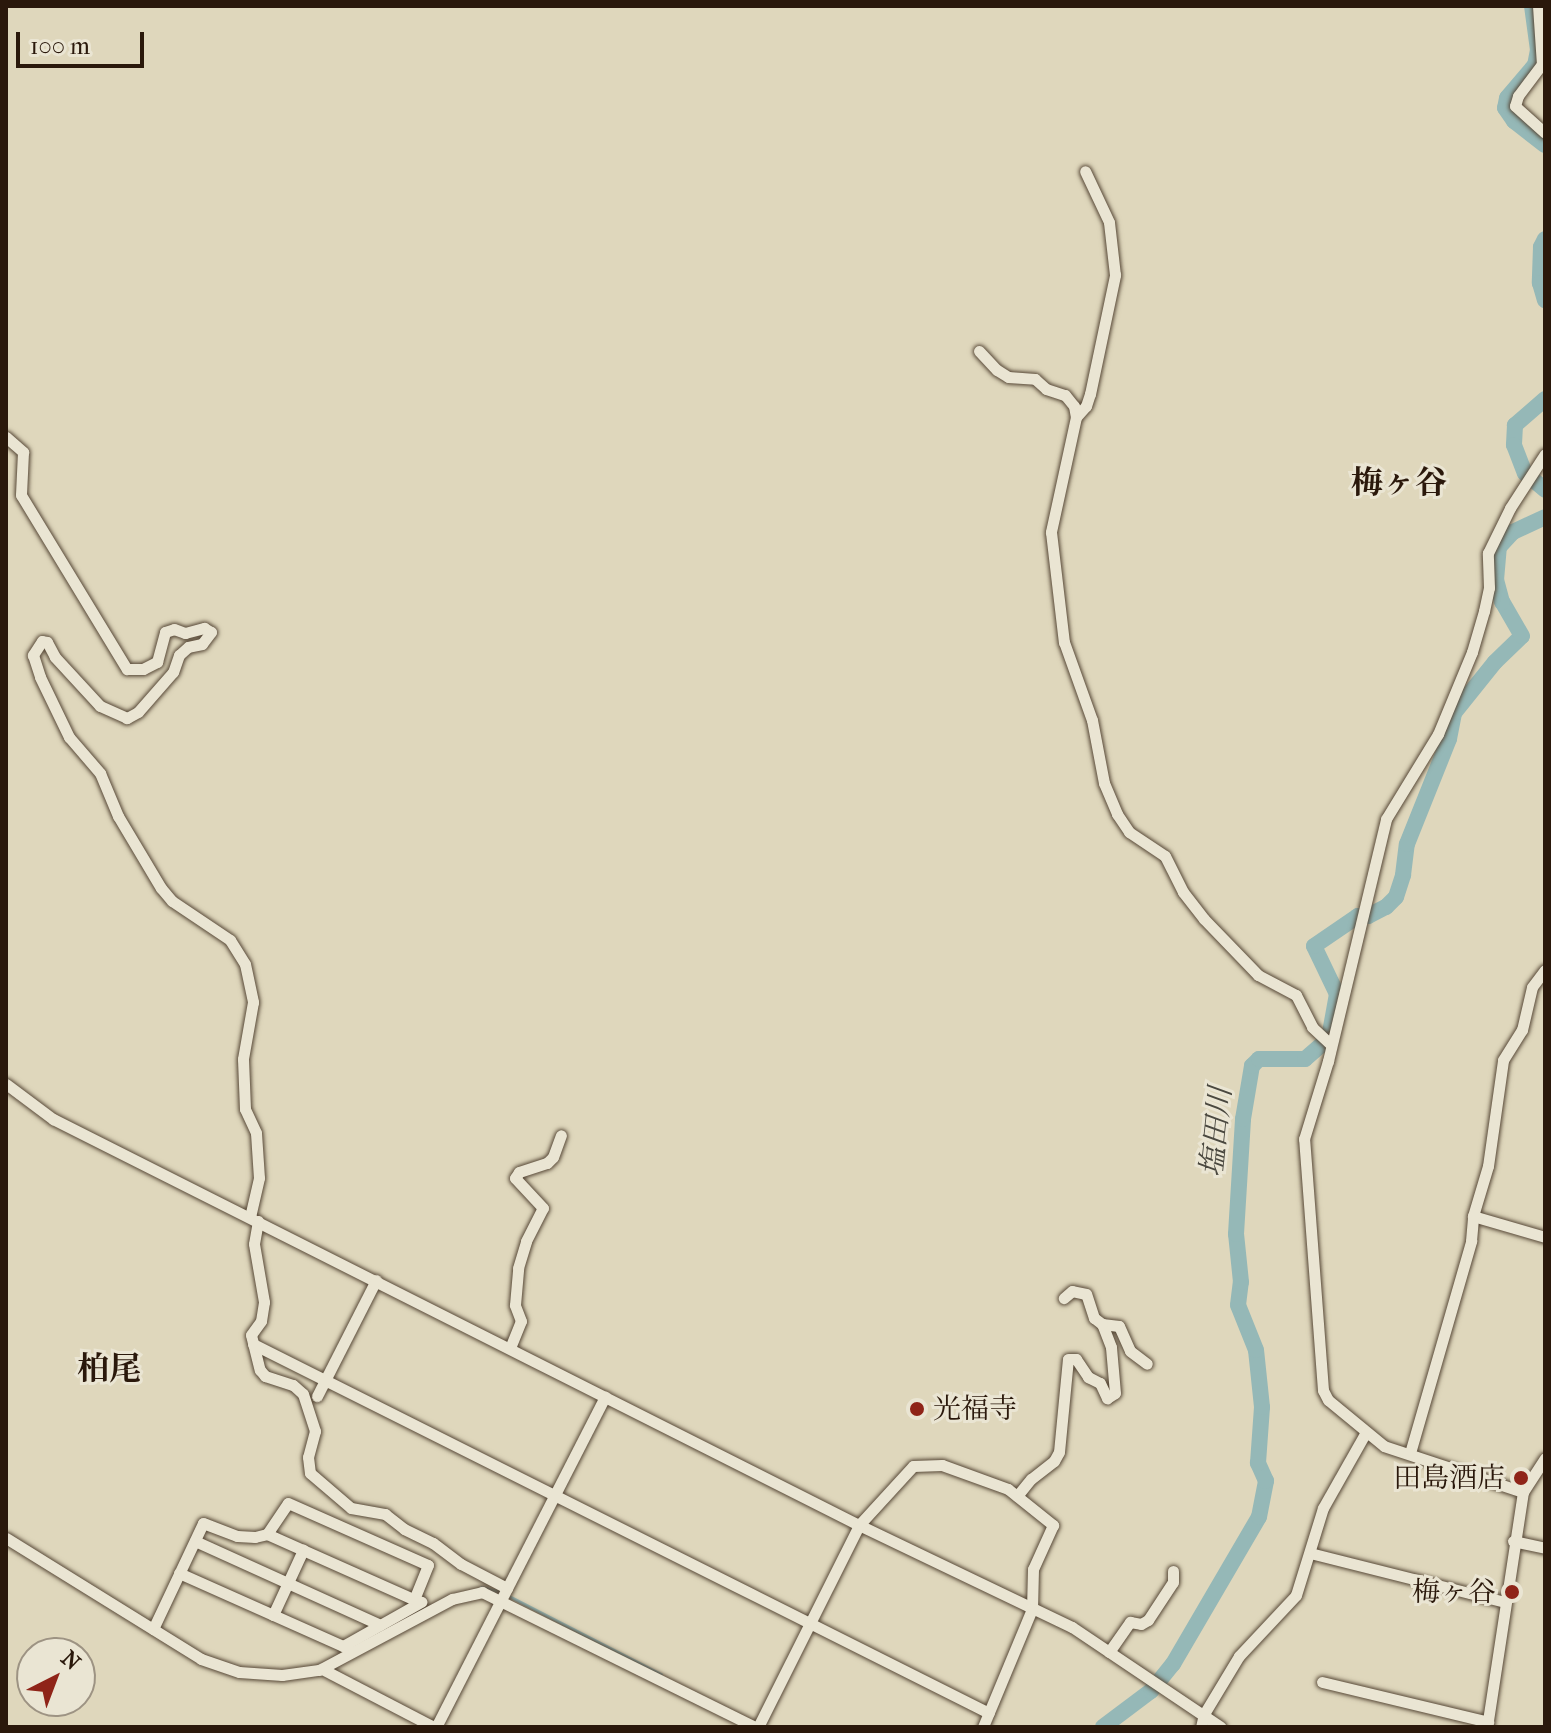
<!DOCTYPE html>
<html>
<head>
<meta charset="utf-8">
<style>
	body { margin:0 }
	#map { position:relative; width:1551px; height:1733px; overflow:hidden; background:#dfd7bc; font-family:"IM FELL French Canon","Noto Serif JP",serif }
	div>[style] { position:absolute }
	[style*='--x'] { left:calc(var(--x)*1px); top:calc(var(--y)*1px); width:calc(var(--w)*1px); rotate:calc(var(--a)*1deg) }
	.stream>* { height:3px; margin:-1.5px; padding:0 1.5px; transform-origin:1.5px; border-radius:1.5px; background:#95b8b7 }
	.river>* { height:16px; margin:-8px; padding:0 8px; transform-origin:8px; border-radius:8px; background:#95b8b7 }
	.roads { filter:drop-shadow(0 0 2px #574837) drop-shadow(0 0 2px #574837) }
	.minor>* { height:11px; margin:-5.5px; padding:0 5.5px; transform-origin:5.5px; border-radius:5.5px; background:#eae5d3 }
	.dots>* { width:22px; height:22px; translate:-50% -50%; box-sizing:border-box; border:4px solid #eae5d3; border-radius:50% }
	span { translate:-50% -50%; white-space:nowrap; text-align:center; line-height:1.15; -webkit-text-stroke:6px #eae5d3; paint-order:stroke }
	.poi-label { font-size:28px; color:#2a180b }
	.left { translate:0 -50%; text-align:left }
	.right { translate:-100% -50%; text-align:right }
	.water-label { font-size:30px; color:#4a483f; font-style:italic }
	.quarter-label { font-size:32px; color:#2a180b; font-weight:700 }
	.frame { position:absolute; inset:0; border:8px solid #2a180b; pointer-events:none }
	.north { position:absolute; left:16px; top:1637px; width:80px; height:80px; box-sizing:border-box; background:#eae5d3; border:2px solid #9d9383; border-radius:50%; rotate:42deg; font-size:22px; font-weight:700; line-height:32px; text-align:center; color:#2a180b }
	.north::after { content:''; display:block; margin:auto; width:28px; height:36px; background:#8f2418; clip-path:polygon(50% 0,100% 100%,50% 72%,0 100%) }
	.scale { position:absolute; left:16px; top:32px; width:128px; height:36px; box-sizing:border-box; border:4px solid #2a180b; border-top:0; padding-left:10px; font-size:24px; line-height:28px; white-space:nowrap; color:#2a180b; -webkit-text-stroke:6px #eae5d3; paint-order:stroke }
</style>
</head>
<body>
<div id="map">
	<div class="stream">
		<div style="--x:481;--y:1587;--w:21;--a:14"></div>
		<div style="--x:507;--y:1595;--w:173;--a:27.2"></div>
	</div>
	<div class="river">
		<div style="--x:1532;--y:6;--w:44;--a:82.2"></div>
		<div style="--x:1538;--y:50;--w:15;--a:101"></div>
		<div style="--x:1535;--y:65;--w:43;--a:130.3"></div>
		<div style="--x:1507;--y:98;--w:10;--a:101"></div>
		<div style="--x:1505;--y:108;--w:16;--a:55"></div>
		<div style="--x:1514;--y:121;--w:39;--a:38"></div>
		<div style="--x:1545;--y:239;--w:9;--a:117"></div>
		<div style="--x:1541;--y:247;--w:36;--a:92"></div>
		<div style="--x:1540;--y:283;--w:18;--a:74"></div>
		<div style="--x:1545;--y:399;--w:40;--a:139"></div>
		<div style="--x:1515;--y:425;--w:20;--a:93"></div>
		<div style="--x:1514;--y:445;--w:30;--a:69"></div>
		<div style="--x:1525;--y:473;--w:26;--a:40"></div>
		<div style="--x:1103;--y:1727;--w:60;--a:-36.9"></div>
		<div style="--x:1151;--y:1691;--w:35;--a:-51"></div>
		<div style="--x:1173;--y:1664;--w:170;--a:-59.7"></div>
		<div style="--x:1259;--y:1517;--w:37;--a:-79"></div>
		<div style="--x:1266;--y:1481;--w:20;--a:-114"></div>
		<div style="--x:1258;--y:1463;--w:56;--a:-85.9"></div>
		<div style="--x:1262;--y:1407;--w:57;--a:-96"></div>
		<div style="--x:1256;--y:1350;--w:48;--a:-111.8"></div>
		<div style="--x:1238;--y:1305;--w:23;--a:-83"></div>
		<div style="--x:1241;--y:1282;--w:48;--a:-95.9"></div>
		<div style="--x:1236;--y:1234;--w:115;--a:-86.5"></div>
		<div style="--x:1243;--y:1119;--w:54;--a:-80.4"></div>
		<div style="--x:1252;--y:1066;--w:10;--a:-45"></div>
		<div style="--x:1259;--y:1059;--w:46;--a:0"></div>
		<div style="--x:1305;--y:1059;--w:32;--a:-41"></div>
		<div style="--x:1329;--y:1038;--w:45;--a:-79.7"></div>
		<div style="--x:1337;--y:994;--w:53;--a:-115.6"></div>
		<div style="--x:1314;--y:946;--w:53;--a:-34.3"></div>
		<div style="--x:1358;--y:916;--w:10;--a:0"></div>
		<div style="--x:1368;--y:916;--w:20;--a:-27"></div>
		<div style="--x:1386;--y:907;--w:14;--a:-45"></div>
		<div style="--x:1396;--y:897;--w:23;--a:-72"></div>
		<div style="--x:1403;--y:875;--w:31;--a:-83"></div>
		<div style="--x:1407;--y:844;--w:113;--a:-68.2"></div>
		<div style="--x:1449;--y:739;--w:26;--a:-79"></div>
		<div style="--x:1454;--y:713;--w:65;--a:-51.2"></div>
		<div style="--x:1495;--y:662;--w:37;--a:-44"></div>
		<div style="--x:1522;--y:636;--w:39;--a:-120"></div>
		<div style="--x:1502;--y:602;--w:23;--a:-105"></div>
		<div style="--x:1496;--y:580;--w:33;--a:-85"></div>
		<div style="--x:1499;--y:547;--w:21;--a:-47"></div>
		<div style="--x:1513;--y:532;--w:35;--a:-25"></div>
	</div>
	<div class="roads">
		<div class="minor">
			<div style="--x:1538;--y:6;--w:58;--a:86.1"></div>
			<div style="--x:1542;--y:64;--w:40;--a:127"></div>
			<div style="--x:1518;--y:96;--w:10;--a:107"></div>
			<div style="--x:1515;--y:106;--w:40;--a:42"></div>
			<div style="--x:979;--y:351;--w:26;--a:47"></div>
			<div style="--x:997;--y:370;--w:13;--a:32"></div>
			<div style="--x:1008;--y:377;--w:27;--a:4"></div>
			<div style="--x:1035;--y:379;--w:15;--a:42"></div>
			<div style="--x:1046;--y:389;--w:20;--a:18"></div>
			<div style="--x:1065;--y:395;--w:14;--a:51"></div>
			<div style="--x:1074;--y:406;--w:11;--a:80"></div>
			<div style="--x:1076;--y:417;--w:118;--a:102.3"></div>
			<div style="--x:1051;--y:532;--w:111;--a:83.3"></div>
			<div style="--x:1064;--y:642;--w:83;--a:70.3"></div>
			<div style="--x:1092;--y:720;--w:64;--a:79.2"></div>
			<div style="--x:1104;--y:783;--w:34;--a:67"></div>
			<div style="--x:1117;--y:814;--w:22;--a:56"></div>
			<div style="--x:1129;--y:832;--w:43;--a:33.7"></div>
			<div style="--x:1165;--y:856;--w:40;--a:63.4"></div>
			<div style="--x:1183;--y:892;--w:34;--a:52"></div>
			<div style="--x:1204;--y:919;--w:78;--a:46"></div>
			<div style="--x:1258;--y:975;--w:43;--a:27.8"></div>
			<div style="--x:1296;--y:995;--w:36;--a:63"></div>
			<div style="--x:1312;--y:1027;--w:26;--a:43"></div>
			<div style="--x:1076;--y:417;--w:15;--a:-48"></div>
			<div style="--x:1086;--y:406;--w:13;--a:-72"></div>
			<div style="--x:1090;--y:394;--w:122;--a:-78.1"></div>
			<div style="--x:1115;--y:275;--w:53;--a:-96.5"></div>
			<div style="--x:1109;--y:222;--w:56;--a:-115.2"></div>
			<div style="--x:6;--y:437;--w:23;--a:41"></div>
			<div style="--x:23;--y:452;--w:43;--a:92.7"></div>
			<div style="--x:21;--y:495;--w:204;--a:58.7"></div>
			<div style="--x:127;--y:669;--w:16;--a:0"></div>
			<div style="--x:143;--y:669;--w:16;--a:-27"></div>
			<div style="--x:157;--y:662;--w:31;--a:-75"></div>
			<div style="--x:165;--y:632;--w:9;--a:-18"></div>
			<div style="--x:174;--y:629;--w:12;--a:20"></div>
			<div style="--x:185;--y:633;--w:20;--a:-15"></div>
			<div style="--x:204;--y:628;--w:8;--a:30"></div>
			<div style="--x:211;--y:632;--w:15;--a:127"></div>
			<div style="--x:202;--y:644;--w:14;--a:168"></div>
			<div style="--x:188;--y:647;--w:12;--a:138"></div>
			<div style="--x:179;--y:655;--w:18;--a:109"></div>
			<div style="--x:173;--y:672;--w:53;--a:131.2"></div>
			<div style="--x:138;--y:712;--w:13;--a:151"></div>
			<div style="--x:127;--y:718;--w:30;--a:-156"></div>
			<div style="--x:100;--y:706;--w:67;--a:-132.6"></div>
			<div style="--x:55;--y:657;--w:17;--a:-118"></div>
			<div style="--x:47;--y:642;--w:5;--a:-169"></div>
			<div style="--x:42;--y:641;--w:17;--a:123"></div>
			<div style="--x:33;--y:655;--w:23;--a:72"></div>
			<div style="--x:40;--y:677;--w:67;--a:64.2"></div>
			<div style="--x:69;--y:737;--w:48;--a:49.3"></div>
			<div style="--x:100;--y:773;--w:47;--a:67.3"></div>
			<div style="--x:118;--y:816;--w:84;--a:59.2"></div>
			<div style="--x:161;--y:888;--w:17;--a:50"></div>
			<div style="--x:172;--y:901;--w:70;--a:33.9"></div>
			<div style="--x:230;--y:940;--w:28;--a:58"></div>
			<div style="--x:245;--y:964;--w:39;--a:78"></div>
			<div style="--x:253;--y:1002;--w:58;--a:100"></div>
			<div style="--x:243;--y:1059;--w:50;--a:87.7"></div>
			<div style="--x:245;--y:1109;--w:26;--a:65"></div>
			<div style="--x:256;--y:1133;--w:45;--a:86.2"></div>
			<div style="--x:259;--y:1178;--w:40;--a:103"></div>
			<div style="--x:6;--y:1084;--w:59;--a:36.7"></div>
			<div style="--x:53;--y:1119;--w:902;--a:26.74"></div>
			<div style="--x:859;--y:1525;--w:236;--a:25.6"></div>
			<div style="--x:1072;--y:1627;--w:179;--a:33.9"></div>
			<div style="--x:1473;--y:1216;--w:75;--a:16.3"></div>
			<div style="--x:258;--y:1221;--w:23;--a:100"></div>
			<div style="--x:254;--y:1244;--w:59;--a:80.2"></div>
			<div style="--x:264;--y:1302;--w:19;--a:99"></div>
			<div style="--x:261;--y:1321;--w:17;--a:126"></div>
			<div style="--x:251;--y:1335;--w:36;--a:76"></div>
			<div style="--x:260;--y:1370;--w:8;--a:50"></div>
			<div style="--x:265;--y:1376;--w:29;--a:18"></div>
			<div style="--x:293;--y:1385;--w:13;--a:42"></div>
			<div style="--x:303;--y:1394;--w:39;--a:72"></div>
			<div style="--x:315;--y:1431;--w:27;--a:105"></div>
			<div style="--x:308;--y:1457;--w:16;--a:83"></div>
			<div style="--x:310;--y:1473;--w:54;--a:40.5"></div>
			<div style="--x:351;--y:1508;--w:35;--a:10"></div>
			<div style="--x:385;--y:1514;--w:24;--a:38"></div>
			<div style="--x:404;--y:1529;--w:32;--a:26"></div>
			<div style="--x:433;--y:1543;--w:35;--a:37"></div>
			<div style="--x:461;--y:1564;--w:52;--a:27.6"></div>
			<div style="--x:1102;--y:1324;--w:17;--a:7"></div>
			<div style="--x:1119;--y:1326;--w:27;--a:66"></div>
			<div style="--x:1130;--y:1351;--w:21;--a:37"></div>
			<div style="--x:253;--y:1344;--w:823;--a:26.63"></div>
			<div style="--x:510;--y:1348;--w:29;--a:-68"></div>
			<div style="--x:521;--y:1321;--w:17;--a:-111"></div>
			<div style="--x:515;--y:1305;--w:37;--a:-85"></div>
			<div style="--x:518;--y:1268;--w:28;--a:-73"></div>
			<div style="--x:526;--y:1241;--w:37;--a:-63"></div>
			<div style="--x:543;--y:1208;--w:41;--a:-133"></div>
			<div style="--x:515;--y:1178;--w:7;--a:-56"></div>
			<div style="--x:519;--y:1172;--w:29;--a:-18"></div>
			<div style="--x:547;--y:1163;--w:8;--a:-45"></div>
			<div style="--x:553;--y:1157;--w:23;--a:-70"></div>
			<div style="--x:317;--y:1396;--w:130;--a:-63"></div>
			<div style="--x:1410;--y:1453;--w:221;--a:-73.9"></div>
			<div style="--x:1471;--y:1241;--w:25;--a:-85"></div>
			<div style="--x:1473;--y:1216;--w:52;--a:-73.3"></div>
			<div style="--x:1488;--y:1166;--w:107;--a:-81.9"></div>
			<div style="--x:1503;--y:1060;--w:36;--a:-58"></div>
			<div style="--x:1522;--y:1030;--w:44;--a:-76.9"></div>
			<div style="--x:1532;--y:987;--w:21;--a:-53"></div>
			<div style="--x:1523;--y:1492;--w:146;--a:-161.7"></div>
			<div style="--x:1384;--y:1446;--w:72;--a:-140.6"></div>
			<div style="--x:1328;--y:1400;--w:11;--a:-117"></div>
			<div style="--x:1323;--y:1390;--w:252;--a:-94.3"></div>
			<div style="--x:1304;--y:1139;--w:82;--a:-72.9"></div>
			<div style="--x:1328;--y:1061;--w:249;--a:-76.5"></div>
			<div style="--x:1386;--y:819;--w:100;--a:-58.5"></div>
			<div style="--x:1438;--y:734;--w:89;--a:-67.5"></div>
			<div style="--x:1472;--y:652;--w:43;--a:-73.7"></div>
			<div style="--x:1484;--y:611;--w:24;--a:-78"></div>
			<div style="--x:1489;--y:588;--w:35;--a:-92"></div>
			<div style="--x:1488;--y:553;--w:50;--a:-63.9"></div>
			<div style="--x:1510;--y:508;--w:64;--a:-57.1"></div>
			<div style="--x:1017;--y:1496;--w:22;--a:-51"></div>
			<div style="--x:1031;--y:1479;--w:29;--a:-38"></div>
			<div style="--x:1054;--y:1461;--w:10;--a:-61"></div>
			<div style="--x:1059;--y:1452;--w:93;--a:-84.5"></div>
			<div style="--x:1068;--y:1359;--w:8;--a:0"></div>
			<div style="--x:1076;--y:1359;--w:22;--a:56"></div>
			<div style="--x:1088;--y:1377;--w:13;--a:27"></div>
			<div style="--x:1100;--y:1383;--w:17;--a:65"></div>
			<div style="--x:1107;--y:1398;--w:9;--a:-32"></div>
			<div style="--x:1115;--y:1393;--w:46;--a:-95"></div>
			<div style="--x:1111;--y:1347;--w:25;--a:-111"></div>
			<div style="--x:1102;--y:1324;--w:10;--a:-143"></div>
			<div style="--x:1094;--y:1318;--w:25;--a:-108"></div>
			<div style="--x:1086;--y:1294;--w:14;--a:-168"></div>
			<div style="--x:1072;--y:1291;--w:11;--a:139"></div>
			<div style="--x:267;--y:1534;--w:167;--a:24"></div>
			<div style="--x:6;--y:1538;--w:229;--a:31.8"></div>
			<div style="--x:201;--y:1659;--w:40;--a:18.9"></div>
			<div style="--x:239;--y:1672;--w:43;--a:4"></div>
			<div style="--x:282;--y:1675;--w:37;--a:-8"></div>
			<div style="--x:319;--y:1670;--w:151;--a:-28.1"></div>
			<div style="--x:452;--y:1599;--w:31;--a:-13"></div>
			<div style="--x:482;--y:1592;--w:305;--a:26.3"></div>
			<div style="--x:195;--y:1541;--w:203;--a:24.4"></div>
			<div style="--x:1513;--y:1541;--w:33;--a:12"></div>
			<div style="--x:1310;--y:1553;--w:201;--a:14.1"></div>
			<div style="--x:179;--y:1573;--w:180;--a:24"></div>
			<div style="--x:343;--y:1646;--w:90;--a:-29.4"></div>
			<div style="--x:273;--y:1615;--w:72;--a:-65.2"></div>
			<div style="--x:153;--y:1629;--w:117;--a:-64.7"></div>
			<div style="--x:203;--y:1523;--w:36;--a:21"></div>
			<div style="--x:237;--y:1536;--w:18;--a:3"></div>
			<div style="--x:255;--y:1537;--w:12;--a:-14"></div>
			<div style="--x:267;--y:1534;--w:37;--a:-56"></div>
			<div style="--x:288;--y:1503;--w:153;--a:23.9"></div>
			<div style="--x:428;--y:1565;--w:37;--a:112"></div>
			<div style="--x:1109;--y:1652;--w:37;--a:-55"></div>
			<div style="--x:1130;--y:1622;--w:11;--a:10"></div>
			<div style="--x:1141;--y:1624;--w:8;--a:-30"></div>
			<div style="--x:1148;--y:1620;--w:45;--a:-56.7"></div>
			<div style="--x:1173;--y:1582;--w:11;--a:-90"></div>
			<div style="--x:322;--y:1669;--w:126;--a:27.4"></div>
			<div style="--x:1322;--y:1682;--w:171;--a:13.5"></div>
			<div style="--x:436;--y:1727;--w:371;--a:-62.9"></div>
			<div style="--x:758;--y:1727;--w:226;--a:-63.4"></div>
			<div style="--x:859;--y:1525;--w:80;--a:-47.5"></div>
			<div style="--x:913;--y:1466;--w:29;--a:-2"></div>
			<div style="--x:942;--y:1465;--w:70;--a:20"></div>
			<div style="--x:1008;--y:1489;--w:58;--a:38.7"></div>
			<div style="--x:1053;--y:1525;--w:48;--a:114.4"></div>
			<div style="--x:1033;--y:1569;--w:40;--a:91.4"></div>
			<div style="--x:1032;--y:1609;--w:128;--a:112.6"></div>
			<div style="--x:1201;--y:1727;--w:13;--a:-77"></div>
			<div style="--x:1204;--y:1714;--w:68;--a:-58.9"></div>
			<div style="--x:1239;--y:1656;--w:83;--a:-46.9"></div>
			<div style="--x:1296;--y:1595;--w:91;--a:-72.8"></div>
			<div style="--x:1323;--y:1508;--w:87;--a:-60.5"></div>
			<div style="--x:1487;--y:1727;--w:238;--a:-81.3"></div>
			<div style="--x:1523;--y:1492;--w:40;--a:-57.1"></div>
		</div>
	</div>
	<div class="dots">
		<div style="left:917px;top:1409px;background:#8f2418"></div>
		<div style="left:1521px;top:1478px;background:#8f2418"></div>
		<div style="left:1512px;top:1592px;background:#8f2418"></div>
	</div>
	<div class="poi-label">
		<span class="left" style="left:933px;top:1409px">光福寺</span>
		<span class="right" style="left:1505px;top:1478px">田島酒店</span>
		<span class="right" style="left:1496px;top:1592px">梅ヶ谷</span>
	</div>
	<div class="water-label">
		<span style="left:1217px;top:1132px;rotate:-84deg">塩田川</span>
	</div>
	<div class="quarter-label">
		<span style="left:1399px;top:483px">梅ヶ谷</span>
		<span style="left:109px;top:1369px">柏尾</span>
	</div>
	<div class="frame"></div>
	<div class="north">N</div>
	<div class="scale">100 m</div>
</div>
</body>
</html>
